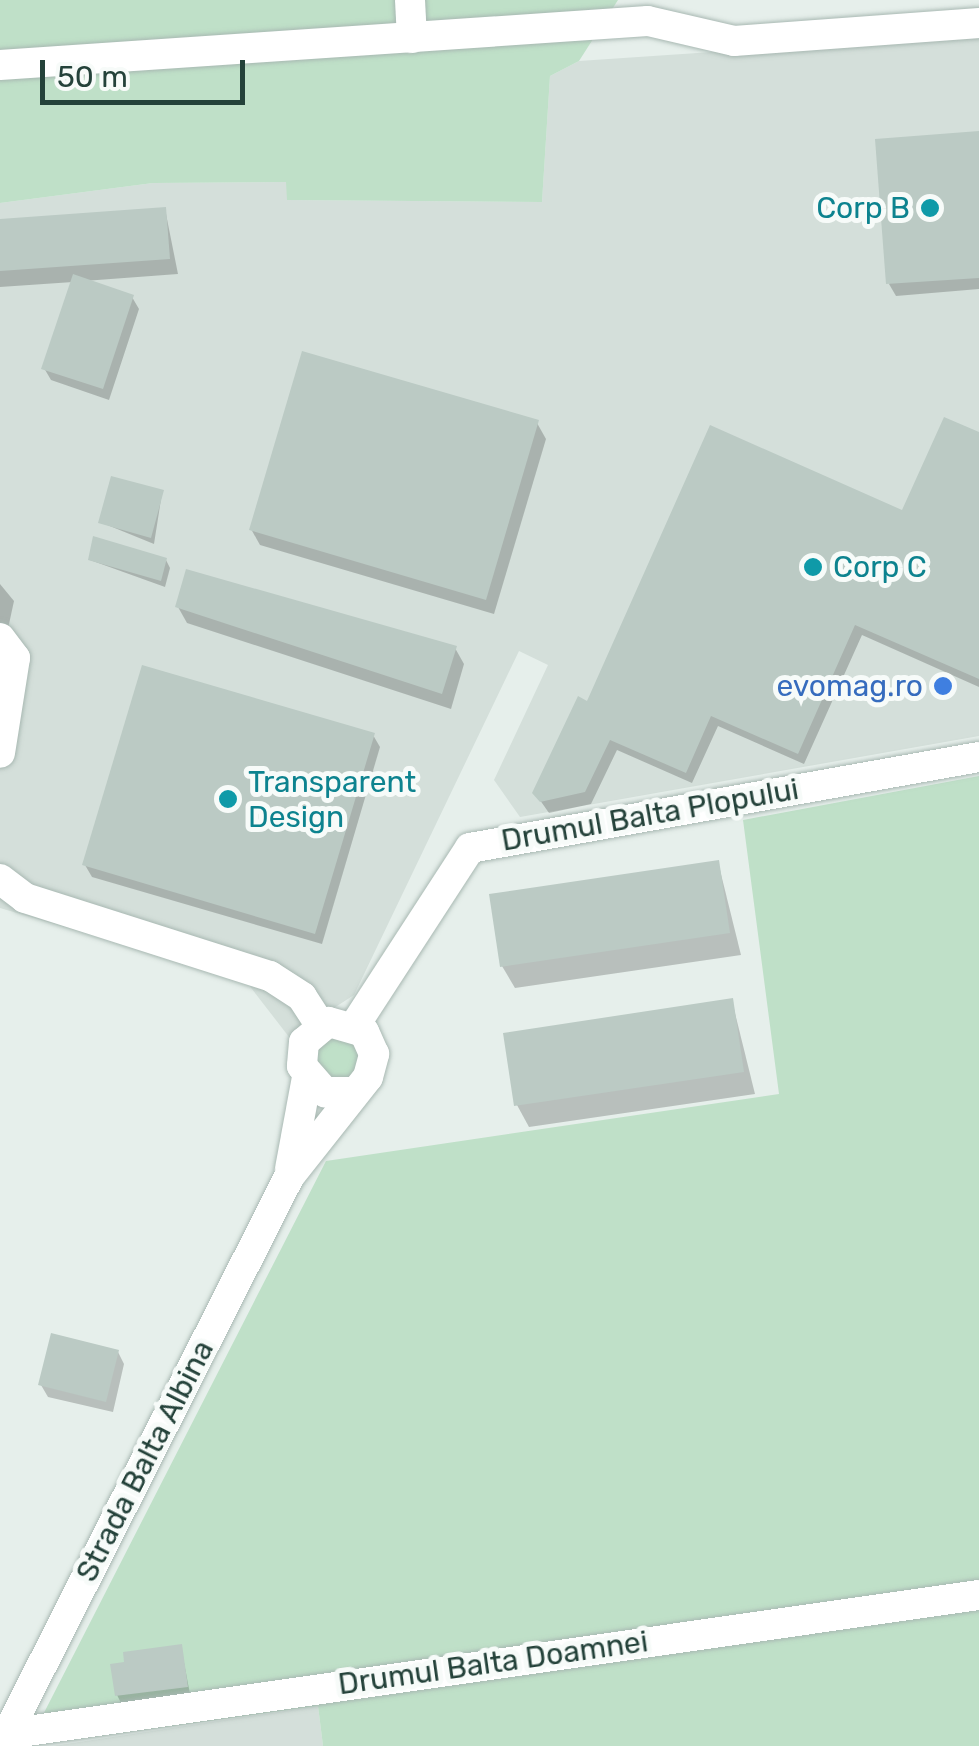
<!DOCTYPE html>
<html>
<head>
<meta charset="utf-8">
<style>
	body { margin:0 }
	#map { position:relative; width:979px; height:1746px; overflow:hidden; background:#e6efeb; font-family:Rubik,sans-serif }
	div>[style] { position:absolute }
	[style*='--x'] { left:calc(var(--x)*1px); top:calc(var(--y)*1px); width:calc(var(--w)*1px); rotate:calc(var(--a)*1deg) }
	.built>* { inset:0; background:#d4dfda }
	.green>* { inset:0; background:#bfe0c8 }
	.shadow>* { inset:0; background:#0003 }
	.building>* { inset:0; background:#bbcac4 }
	.roads { filter:drop-shadow(0 0 2px #a8b8b2) drop-shadow(0 0 2px #a8b8b2) }
	.minor>* { height:30px; margin:-15px; padding:0 15px; transform-origin:15px; border-radius:15px; background:#fff }
	.dots>* { width:28px; height:28px; translate:-50% -50%; box-sizing:border-box; border:5px solid #f7fbf9; border-radius:50% }
	span { translate:-50% -50%; white-space:nowrap; text-align:center; line-height:1.15; -webkit-text-stroke:10px #f7fbf9; paint-order:stroke }
	.culture-label { font-size:30px; color:#0d838f }
	.right { translate:-100% -50%; text-align:right }
	.left { translate:0 -50%; text-align:left }
	.shop-label { font-size:30px; color:#366cbe }
	.street-label { font-size:30px; color:#24423a }
	.scale { position:absolute; left:40px; top:60px; width:205px; height:45px; box-sizing:border-box; border:5px solid #24423a; border-top:0; padding-left:12px; font-size:30px; line-height:35px; white-space:nowrap; color:#24423a; -webkit-text-stroke:8px #f7fbf9; paint-order:stroke }
</style>
</head>
<body>
<div id="map">
	<div class="built">
		<div style="clip-path:polygon(979px 34px,979px 736px,520px 817px,494px 780px,548px 665px,519px 651px,354px 995px,289px 1037px,245px 980px,0 908px,0 203px,153px 183px,287px 182px,288px 200px,542px 202px,550px 76px,579px 61px)"></div>
		<div style="clip-path:polygon(318px 1706px,323px 1746px,53px 1746px)"></div>
	</div>
	<div class="green">
		<div style="clip-path:polygon(0 0,618px 0,579px 61px,550px 76px,542px 202px,287px 200px,286px 182px,153px 183px,0 203px)"></div>
		<div style="clip-path:polygon(979px 776px,979px 1746px,323px 1746px,318px 1706px,27px 1746px,326px 1161px,779px 1094px,743px 820px)"></div>
		<div style="clip-path:polygon(327px 1036px,350px 1037px,362px 1056px,352px 1077px,337px 1082px,317px 1070px,316px 1047px)"></div>
	</div>
	<div class="shadow">
		<div style="clip-path:polygon(979px 133px,979px 289px,896px 296px,889px 284px)"></div>
		<div style="clip-path:polygon(165px 209px,178px 274px,84px 281px,132px 297px,139px 309px,109px 400px,51px 380px,44px 368px,73px 282px,0 287px,0 221px)"></div>
		<div style="clip-path:polygon(537px 423px,546px 439px,494px 614px,260px 545px,251px 529px)"></div>
		<div style="clip-path:polygon(979px 435px,979px 687px,862px 635px,804px 764px,718px 726px,692px 783px,617px 750px,591px 804px,549px 813px,535px 793px,588px 704px,904px 513px)"></div>
		<div style="clip-path:polygon(162px 493px,154px 544px,100px 522px)"></div>
		<div style="clip-path:polygon(90px 560px,166px 560px,170px 568px,165px 587px)"></div>
		<div style="clip-path:polygon(0 584px,14px 601px,6px 638px,0 637px)"></div>
		<div style="clip-path:polygon(178px 607px,455px 648px,464px 664px,451px 709px,187px 623px)"></div>
		<div style="clip-path:polygon(373px 735px,380px 747px,322px 944px,92px 877px,85px 865px)"></div>
		<div style="clip-path:polygon(718px 862px,741px 955px,515px 988px,502px 966px)"></div>
		<div style="clip-path:polygon(732px 1001px,755px 1094px,529px 1127px,517px 1105px)"></div>
		<div style="clip-path:polygon(118px 1352px,124px 1364px,113px 1412px,48px 1397px,41px 1385px)"></div>
		<div style="clip-path:polygon(181px 1647px,190px 1694px,121px 1703px,117px 1695px)"></div>
	</div>
	<div class="building">
		<div style="clip-path:polygon(979px 131px,979px 278px,886px 284px,875px 139px)"></div>
		<div style="clip-path:polygon(166px 207px,170px 259px,0 271px,0 219px)"></div>
		<div style="clip-path:polygon(73px 274px,134px 295px,103px 389px,41px 369px)"></div>
		<div style="clip-path:polygon(302px 351px,539px 420px,486px 600px,249px 530px)"></div>
		<div style="clip-path:polygon(944px 417px,979px 432px,979px 679px,855px 625px,798px 754px,711px 716px,686px 773px,610px 740px,585px 792px,540px 802px,532px 793px,578px 696px,587px 701px,710px 425px,902px 510px)"></div>
		<div style="clip-path:polygon(111px 476px,164px 490px,151px 538px,98px 523px)"></div>
		<div style="clip-path:polygon(93px 536px,167px 558px,161px 581px,88px 560px)"></div>
		<div style="clip-path:polygon(186px 569px,457px 646px,442px 694px,175px 607px)"></div>
		<div style="clip-path:polygon(142px 665px,375px 733px,315px 934px,82px 865px)"></div>
		<div style="clip-path:polygon(719px 860px,730px 933px,500px 967px,489px 894px)"></div>
		<div style="clip-path:polygon(733px 998px,744px 1072px,514px 1106px,503px 1033px)"></div>
		<div style="clip-path:polygon(51px 1333px,119px 1350px,106px 1402px,38px 1385px)"></div>
		<div style="clip-path:polygon(182px 1644px,188px 1687px,115px 1696px,110px 1664px,124px 1662px,123px 1652px)"></div>
	</div>
	<div class="roads">
		<div class="minor">
			<div style="--x:410;--y:0;--w:38;--a:87"></div>
			<div style="--x:0;--y:65;--w:649;--a:-3.88"></div>
			<div style="--x:648;--y:21;--w:88;--a:13.1"></div>
			<div style="--x:734;--y:41;--w:246;--a:-4.2"></div>
			<div style="--x:0;--y:638;--w:25;--a:53"></div>
			<div style="--x:15;--y:658;--w:96;--a:99"></div>
			<div style="--x:0;--y:879;--w:31;--a:37"></div>
			<div style="--x:25;--y:898;--w:257;--a:17.7"></div>
			<div style="--x:270;--y:976;--w:38;--a:33"></div>
			<div style="--x:302;--y:997;--w:33;--a:57"></div>
			<div style="--x:355;--y:1025;--w:211;--a:-57"></div>
			<div style="--x:470;--y:848;--w:517;--a:-10.14"></div>
			<div style="--x:290;--y:1169;--w:94;--a:-79.5"></div>
			<div style="--x:7;--y:1734;--w:982;--a:-8.14"></div>
			<div style="--x:1;--y:1746;--w:638;--a:-63.15"></div>
			<div style="--x:289;--y:1177;--w:127;--a:-51.7"></div>
			<div style="--x:368;--y:1077;--w:24;--a:-75"></div>
			<div style="--x:374;--y:1054;--w:24;--a:-114"></div>
			<div style="--x:364;--y:1032;--w:37;--a:-164"></div>
			<div style="--x:328;--y:1022;--w:31;--a:140"></div>
			<div style="--x:304;--y:1042;--w:24;--a:95"></div>
			<div style="--x:302;--y:1066;--w:35;--a:49"></div>
			<div style="--x:325;--y:1092;--w:25;--a:0"></div>
		</div>
	</div>
	<div class="dots">
		<div style="left:930px;top:208px;background:#0f9aa8"></div>
		<div style="left:813px;top:567px;background:#0f9aa8"></div>
		<div style="left:943px;top:686px;background:#3f7fe0"></div>
		<div style="left:228px;top:799px;background:#0f9aa8"></div>
	</div>
	<div class="culture-label">
		<span class="right" style="left:910px;top:208px">Corp B</span>
		<span class="left" style="left:833px;top:567px">Corp C</span>
		<span class="left" style="left:248px;top:799px">Transparent<br>Design</span>
	</div>
	<div class="shop-label">
		<span class="right" style="left:923px;top:686px">evomag.ro</span>
	</div>
	<div class="street-label">
		<span style="left:650px;top:815px;rotate:-10deg">Drumul Balta Plopului</span>
		<span style="left:145px;top:1461px;rotate:-63deg">Strada Balta Albina</span>
		<span style="left:493px;top:1663px;rotate:-8deg">Drumul Balta Doamnei</span>
	</div>
	<div class="scale">50 m</div>
</div>
</body>
</html>
